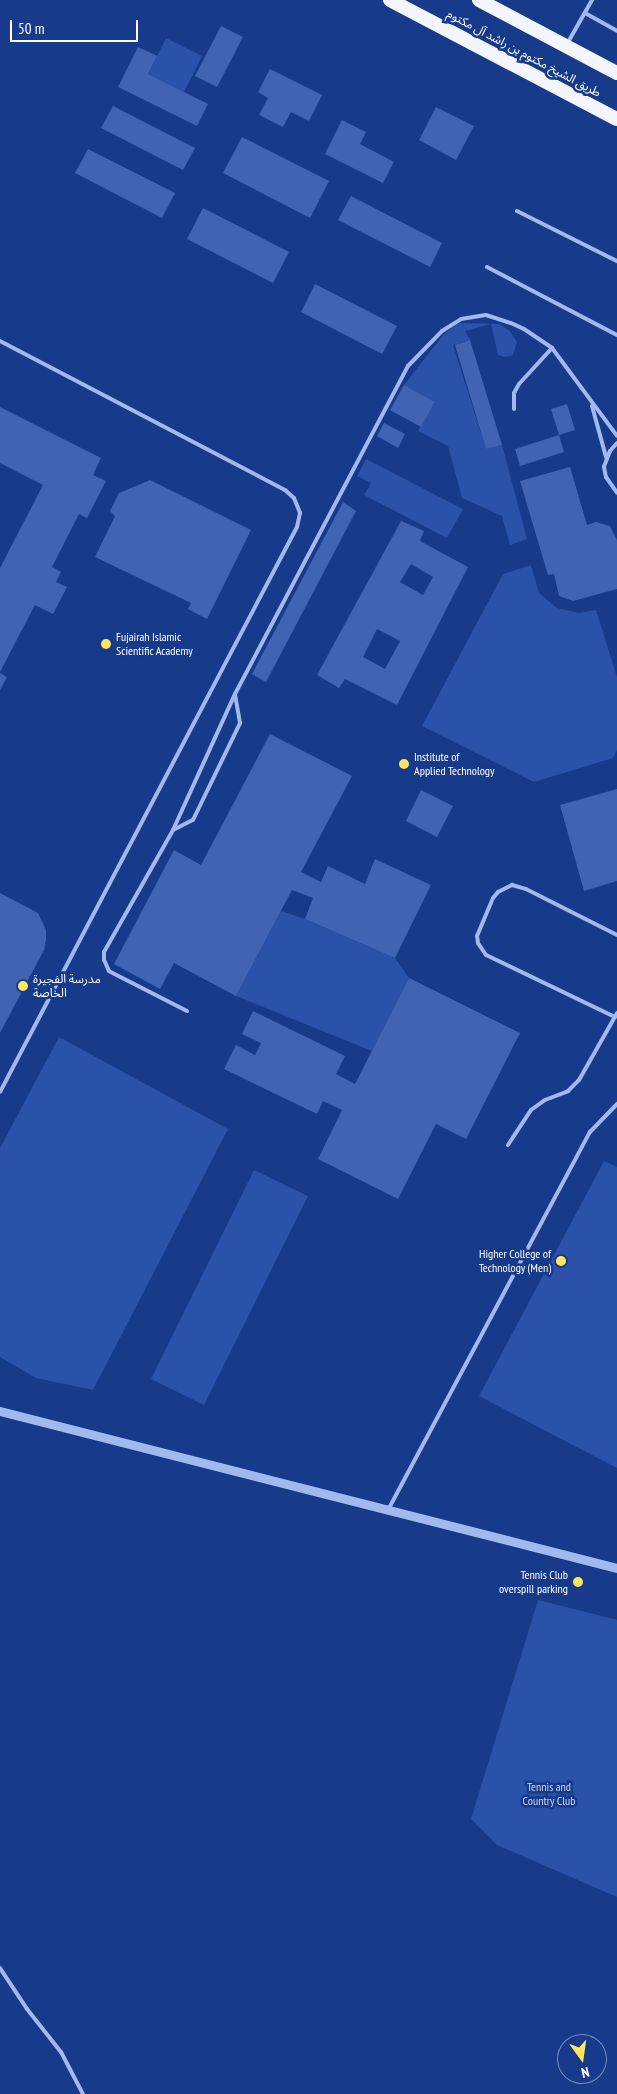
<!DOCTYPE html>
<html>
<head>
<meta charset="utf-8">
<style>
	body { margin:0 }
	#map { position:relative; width:617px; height:2094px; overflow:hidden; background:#173a8a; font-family:"PT Sans Narrow","Noto Sans Arabic",sans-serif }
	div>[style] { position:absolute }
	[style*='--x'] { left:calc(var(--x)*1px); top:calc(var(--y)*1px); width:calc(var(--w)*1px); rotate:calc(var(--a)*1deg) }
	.green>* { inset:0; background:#2a52a9 }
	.building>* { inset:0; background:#4063b3 }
	.service>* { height:4px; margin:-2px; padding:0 2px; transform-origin:2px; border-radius:2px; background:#a0b9ee }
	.tertiary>* { height:9px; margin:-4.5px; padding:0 4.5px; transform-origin:4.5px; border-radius:4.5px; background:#a0b9ee }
	.trunk>* { height:14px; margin:-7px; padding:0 7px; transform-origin:7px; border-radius:7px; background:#f4f6ff }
	.dots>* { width:14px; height:14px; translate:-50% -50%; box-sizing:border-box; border:2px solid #173a8a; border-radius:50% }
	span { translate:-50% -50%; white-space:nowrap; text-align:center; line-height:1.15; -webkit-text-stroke:5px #173a8a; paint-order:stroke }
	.street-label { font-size:12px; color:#fff }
	.poi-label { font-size:12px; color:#fff }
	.left { translate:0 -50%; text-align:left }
	.right { translate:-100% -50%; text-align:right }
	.park-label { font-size:12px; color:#c6d7fa }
	.north { position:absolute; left:557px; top:2034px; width:50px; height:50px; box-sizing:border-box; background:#173a8a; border:1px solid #7489b9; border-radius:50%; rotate:166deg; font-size:14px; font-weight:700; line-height:20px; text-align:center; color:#fff }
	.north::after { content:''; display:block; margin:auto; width:18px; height:22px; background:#ffe65e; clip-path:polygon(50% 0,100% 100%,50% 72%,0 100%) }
	.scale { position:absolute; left:10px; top:20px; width:128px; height:22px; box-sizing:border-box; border:2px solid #fff; border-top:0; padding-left:6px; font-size:15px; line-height:18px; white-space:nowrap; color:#fff; -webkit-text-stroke:4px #173a8a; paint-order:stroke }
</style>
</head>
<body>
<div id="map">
	<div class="green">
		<div style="clip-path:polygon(166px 38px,202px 56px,184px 92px,148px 74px)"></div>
		<div style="clip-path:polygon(459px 323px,499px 324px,510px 331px,517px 342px,513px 355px,505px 357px,498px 355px,491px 324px,465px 331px,470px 340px,453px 345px,486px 449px,502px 445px,527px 539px,510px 545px,502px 516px,462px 498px,448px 446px,418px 431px,435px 402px,404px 385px,444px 334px)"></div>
		<div style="clip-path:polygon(366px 459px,463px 509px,447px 538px,364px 495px,371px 483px,357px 476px)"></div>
		<div style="clip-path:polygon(531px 565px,539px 593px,557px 608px,579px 613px,596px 610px,617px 677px,617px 750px,613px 758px,534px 782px,422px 726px,503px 574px)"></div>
		<div style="clip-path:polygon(281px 911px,305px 919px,395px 958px,409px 978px,372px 1051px,236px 996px)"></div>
		<div style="clip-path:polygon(59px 1037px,228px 1129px,93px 1390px,36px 1378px,0 1357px,0 1148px)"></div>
		<div style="clip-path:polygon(604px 1161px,617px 1167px,617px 1468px,479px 1396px)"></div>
		<div style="clip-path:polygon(254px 1170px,308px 1196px,204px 1405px,151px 1379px)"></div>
		<div style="clip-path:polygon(538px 1600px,617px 1620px,617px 1897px,497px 1845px,471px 1819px)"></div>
	</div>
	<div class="building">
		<div style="clip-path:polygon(221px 26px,243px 37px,217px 87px,195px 76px)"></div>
		<div style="clip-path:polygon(138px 47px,157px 56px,148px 74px,208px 104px,197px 126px,118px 87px)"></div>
		<div style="clip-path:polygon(270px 69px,322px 95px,309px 121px,291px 112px,283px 127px,259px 115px,268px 98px,258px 92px)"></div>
		<div style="clip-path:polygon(113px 106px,195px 148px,183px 170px,101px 128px)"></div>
		<div style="clip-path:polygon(436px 107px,474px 126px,456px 160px,419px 140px)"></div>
		<div style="clip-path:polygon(342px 120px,366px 132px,360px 144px,394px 162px,383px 183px,325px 154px)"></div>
		<div style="clip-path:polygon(242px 137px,329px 181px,310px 218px,223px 173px)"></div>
		<div style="clip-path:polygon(88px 149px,175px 193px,162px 218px,75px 173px)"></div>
		<div style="clip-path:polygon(351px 196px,442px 243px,430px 267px,338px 220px)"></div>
		<div style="clip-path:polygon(203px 208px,289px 252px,273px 283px,187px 239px)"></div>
		<div style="clip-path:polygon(315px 284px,397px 326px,382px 354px,301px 312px)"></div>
		<div style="clip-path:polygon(470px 340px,502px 445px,486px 449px,455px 345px)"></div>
		<div style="clip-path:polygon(404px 385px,435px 402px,421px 427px,390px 410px)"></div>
		<div style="clip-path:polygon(567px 404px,575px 430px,559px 435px,551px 409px)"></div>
		<div style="clip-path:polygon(0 407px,101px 458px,93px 475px,106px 481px,87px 518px,79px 514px,52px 567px,61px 572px,56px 582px,67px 587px,53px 614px,35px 605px,0 672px,0 568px,43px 485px,0 463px)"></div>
		<div style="clip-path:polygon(384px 423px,405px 434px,398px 448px,377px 436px)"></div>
		<div style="clip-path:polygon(559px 435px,564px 452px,520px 466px,515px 449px)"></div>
		<div style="clip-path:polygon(570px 467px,587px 525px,596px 522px,610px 526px,617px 540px,617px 589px,573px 601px,559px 596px,554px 574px,548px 575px,520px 481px)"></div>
		<div style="clip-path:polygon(150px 480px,251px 530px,207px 619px,188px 609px,191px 603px,95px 557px,115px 516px,110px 511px,119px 493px)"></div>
		<div style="clip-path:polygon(343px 502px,356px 511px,266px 682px,252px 674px)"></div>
		<div style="clip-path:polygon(evenodd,401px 521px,424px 531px,420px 541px,468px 567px,397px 705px,345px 679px,339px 688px,317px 675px,401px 521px,411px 564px,433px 577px,423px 595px,400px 582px,411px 564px,401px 521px,377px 629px,400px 641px,385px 669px,363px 657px,377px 629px)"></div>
		<div style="clip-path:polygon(0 673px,7px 677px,0 690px)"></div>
		<div style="clip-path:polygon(270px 734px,352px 776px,301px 872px,321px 882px,328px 866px,365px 884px,375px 859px,431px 885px,395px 958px,305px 919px,313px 898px,292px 890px,236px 996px,174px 963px,160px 989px,114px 964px,174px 850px,201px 865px)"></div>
		<div style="clip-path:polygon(617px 789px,617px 881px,584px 891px,560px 805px)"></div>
		<div style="clip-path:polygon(421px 790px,453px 806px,437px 837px,406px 821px)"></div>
		<div style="clip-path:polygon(0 893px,38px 913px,46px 930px,46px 940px,44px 950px,0 1033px)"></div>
		<div style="clip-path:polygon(409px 978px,520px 1033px,466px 1139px,436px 1124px,398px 1199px,318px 1159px,342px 1110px,323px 1101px,317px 1114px,224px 1069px,236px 1045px,255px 1055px,261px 1043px,242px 1034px,253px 1011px,345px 1056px,336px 1074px,355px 1084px)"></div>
	</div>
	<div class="service">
		<div style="--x:585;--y:13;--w:37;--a:29"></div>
		<div style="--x:567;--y:44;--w:51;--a:-60.4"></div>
		<div style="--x:517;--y:211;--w:112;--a:26.6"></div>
		<div style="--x:487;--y:267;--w:147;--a:27.6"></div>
		<div style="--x:0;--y:341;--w:322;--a:27.6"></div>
		<div style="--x:285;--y:490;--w:12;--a:42"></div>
		<div style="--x:294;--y:498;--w:16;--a:68"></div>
		<div style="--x:300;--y:513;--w:14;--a:102"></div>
		<div style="--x:297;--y:527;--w:638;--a:117.73"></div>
		<div style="--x:592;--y:406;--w:53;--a:74.6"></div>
		<div style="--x:514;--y:409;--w:16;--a:-90"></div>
		<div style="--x:514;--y:393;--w:10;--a:-61"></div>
		<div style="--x:519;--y:384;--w:49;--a:-47.5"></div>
		<div style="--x:617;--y:443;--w:11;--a:131"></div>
		<div style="--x:610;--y:451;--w:17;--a:111"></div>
		<div style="--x:604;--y:467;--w:10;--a:79"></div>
		<div style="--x:606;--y:477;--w:19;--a:55"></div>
		<div style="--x:173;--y:830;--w:22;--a:-27"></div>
		<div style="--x:193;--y:820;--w:108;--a:-64.1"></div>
		<div style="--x:240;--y:723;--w:29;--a:-100"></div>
		<div style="--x:187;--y:1011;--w:88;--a:-152.9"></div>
		<div style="--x:109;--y:971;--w:12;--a:-114"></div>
		<div style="--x:104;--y:960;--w:8;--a:-90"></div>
		<div style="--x:104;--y:952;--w:140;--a:-60.5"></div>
		<div style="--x:173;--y:830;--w:149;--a:-65.5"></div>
		<div style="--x:235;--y:694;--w:371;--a:-62.2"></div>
		<div style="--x:408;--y:366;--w:49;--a:-45.8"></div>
		<div style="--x:442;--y:331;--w:22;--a:-32"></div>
		<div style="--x:461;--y:319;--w:25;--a:-9"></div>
		<div style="--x:486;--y:315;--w:26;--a:18"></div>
		<div style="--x:511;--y:323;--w:14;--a:25"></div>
		<div style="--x:524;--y:329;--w:34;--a:34"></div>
		<div style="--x:552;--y:348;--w:109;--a:53.5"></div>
		<div style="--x:615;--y:1017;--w:143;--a:-154.3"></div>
		<div style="--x:486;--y:955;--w:14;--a:-124"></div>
		<div style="--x:478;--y:943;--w:7;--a:-98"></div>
		<div style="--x:477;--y:936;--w:41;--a:-67.2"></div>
		<div style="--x:493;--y:898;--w:8;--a:-50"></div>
		<div style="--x:498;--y:892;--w:16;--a:-27"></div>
		<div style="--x:512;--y:885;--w:15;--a:16"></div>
		<div style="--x:526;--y:889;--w:102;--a:26.8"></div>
		<div style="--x:508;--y:1145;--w:42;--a:-56.7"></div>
		<div style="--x:531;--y:1110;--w:17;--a:-36"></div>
		<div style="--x:545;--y:1100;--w:25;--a:-21"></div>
		<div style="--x:568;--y:1091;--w:16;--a:-45"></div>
		<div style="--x:579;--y:1080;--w:77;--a:-60.4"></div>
		<div style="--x:388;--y:1510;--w:429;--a:-61.9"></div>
		<div style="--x:590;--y:1132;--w:39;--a:-46"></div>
		<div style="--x:0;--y:1968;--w:49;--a:56.6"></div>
		<div style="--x:27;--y:2009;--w:55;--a:51.7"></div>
		<div style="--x:61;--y:2052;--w:47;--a:62.4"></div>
	</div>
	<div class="tertiary">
		<div style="--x:0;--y:1411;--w:637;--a:14.28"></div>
	</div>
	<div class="trunk">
		<div style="--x:390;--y:0;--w:256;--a:27.7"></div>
		<div style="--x:479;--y:0;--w:156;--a:27.9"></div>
	</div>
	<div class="dots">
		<div style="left:106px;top:644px;background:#ffe65e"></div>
		<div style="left:404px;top:764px;background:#ffe65e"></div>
		<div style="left:23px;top:986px;background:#ffe65e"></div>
		<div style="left:561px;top:1261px;background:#ffe65e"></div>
		<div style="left:578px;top:1582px;background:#ffe65e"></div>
	</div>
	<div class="street-label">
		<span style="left:524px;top:53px;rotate:28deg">طريق الشيخ مكتوم بن راشد آل مكتوم</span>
	</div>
	<div class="poi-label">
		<span class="left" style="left:116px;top:644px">Fujairah Islamic<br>Scientific Academy</span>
		<span class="left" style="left:414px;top:764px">Institute of<br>Applied Technology</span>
		<span class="left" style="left:33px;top:986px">مدرسة الفجيرة<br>الخاصة</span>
		<span class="right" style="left:551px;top:1261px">Higher College of<br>Technology (Men)</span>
		<span class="right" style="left:568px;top:1582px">Tennis Club<br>overspill parking</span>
	</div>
	<div class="park-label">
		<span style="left:549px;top:1794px">Tennis and<br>Country Club</span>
	</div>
	<div class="north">N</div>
	<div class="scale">50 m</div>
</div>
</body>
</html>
